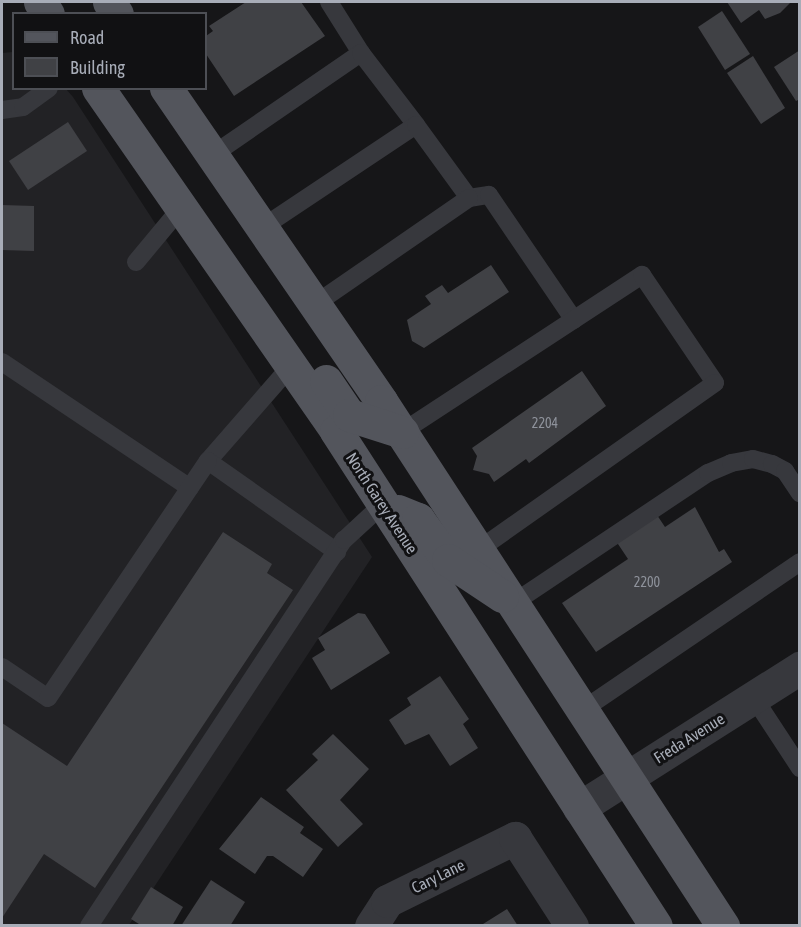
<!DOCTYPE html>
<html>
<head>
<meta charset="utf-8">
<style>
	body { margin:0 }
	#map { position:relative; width:801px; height:927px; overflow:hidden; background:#161618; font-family:"Asap Condensed",sans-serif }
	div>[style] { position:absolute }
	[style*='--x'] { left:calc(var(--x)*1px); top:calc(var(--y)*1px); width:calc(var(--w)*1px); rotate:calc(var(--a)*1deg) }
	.built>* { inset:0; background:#222225 }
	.building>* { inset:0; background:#404145 }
	.service>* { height:18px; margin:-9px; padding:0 9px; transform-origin:9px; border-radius:9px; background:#37383d }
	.minor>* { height:33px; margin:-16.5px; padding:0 16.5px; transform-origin:16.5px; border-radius:16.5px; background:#37383d }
	.primary>* { height:33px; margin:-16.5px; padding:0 16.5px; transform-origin:16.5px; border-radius:16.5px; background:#53555c }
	span { translate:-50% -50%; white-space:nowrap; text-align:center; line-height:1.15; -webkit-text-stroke:6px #111113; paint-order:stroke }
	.number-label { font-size:14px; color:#8e929b }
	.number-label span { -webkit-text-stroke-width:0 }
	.street-label { font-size:16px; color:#a8adb8 }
	.frame { position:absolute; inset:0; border:3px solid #a8adb8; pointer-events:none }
	.legend { position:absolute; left:12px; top:12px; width:195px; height:78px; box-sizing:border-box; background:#111113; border:2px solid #4d4f55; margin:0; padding:8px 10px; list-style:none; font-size:18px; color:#a8adb8 }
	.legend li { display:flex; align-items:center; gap:12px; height:30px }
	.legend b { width:30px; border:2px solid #4d4f55 }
</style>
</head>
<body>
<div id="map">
	<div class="built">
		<div style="clip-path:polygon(13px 52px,14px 88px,66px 89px,73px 97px,372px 557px,129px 925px,2px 925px,2px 53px)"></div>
	</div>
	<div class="building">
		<div style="clip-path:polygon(246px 2px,301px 2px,325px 36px,234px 96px,206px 54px,206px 36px,213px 31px,209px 26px)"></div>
		<div style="clip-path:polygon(727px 2px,791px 2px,780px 13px,765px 19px,759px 10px,741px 23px)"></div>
		<div style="clip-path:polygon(722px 11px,750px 54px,725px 70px,698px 27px)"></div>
		<div style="clip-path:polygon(800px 50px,800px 99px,796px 101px,774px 67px)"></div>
		<div style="clip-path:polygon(753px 56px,785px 108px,761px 124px,727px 73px)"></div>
		<div style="clip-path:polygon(68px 122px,87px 151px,28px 190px,9px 161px)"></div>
		<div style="clip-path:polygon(2px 205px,34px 206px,34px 251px,2px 250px)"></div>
		<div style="clip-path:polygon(491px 265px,509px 292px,424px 348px,412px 341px,407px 320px,431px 304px,425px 296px,442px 285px,448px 293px)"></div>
		<div style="clip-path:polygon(582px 371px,606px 406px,529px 463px,526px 459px,494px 482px,489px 474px,473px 470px,477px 456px,472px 448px)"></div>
		<div style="clip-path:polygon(695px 507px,719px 552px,724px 549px,732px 562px,596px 652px,562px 603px,628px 559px,616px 541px,657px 515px,665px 527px)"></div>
		<div style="clip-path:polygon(223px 532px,272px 564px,267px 573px,293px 590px,95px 888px,44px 854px,2px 918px,2px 723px,67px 766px)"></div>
		<div style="clip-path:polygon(358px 613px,365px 614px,390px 653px,331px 690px,312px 658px,325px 650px,318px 638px)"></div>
		<div style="clip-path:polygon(440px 676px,469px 719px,463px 724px,478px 748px,450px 766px,429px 734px,405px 745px,389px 720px,411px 705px,407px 698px)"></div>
		<div style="clip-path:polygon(333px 734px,369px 769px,340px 800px,363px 824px,338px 847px,286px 790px,318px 760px,312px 754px)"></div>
		<div style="clip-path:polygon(261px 797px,304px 827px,300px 833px,323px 849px,303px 877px,273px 856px,267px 856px,255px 874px,219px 849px)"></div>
		<div style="clip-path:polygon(211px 880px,245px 902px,230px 926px,181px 926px)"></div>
		<div style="clip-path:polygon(151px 887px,183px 907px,172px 926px,142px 926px,131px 919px)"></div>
		<div style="clip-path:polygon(507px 909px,518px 926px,475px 926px,483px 924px)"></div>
	</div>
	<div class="service">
		<div style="--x:329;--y:2;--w:60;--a:57.9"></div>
		<div style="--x:2;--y:110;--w:21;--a:-8"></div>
		<div style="--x:23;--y:107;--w:32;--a:-36"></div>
		<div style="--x:211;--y:156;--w:182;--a:-34.5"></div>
		<div style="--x:361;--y:53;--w:91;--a:52.6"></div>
		<div style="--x:469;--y:198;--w:20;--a:-9"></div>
		<div style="--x:489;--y:195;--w:151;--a:55.8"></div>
		<div style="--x:260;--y:229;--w:187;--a:-33.7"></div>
		<div style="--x:416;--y:125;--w:90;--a:54"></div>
		<div style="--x:469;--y:198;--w:188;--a:145.4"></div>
		<div style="--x:136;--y:262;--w:69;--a:-50.3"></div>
		<div style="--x:2;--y:362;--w:226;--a:33.8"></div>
		<div style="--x:290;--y:367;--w:125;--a:131.1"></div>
		<div style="--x:208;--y:461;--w:158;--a:35.2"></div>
		<div style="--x:402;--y:432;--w:287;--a:-33.2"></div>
		<div style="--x:642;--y:275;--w:130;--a:55.9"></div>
		<div style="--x:715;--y:383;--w:290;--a:144.8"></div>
		<div style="--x:512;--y:604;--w:236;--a:-33.8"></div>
		<div style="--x:708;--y:473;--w:25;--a:-23"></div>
		<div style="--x:731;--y:463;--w:22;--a:-10"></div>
		<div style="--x:753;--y:459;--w:20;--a:15"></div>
		<div style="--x:772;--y:464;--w:15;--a:28"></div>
		<div style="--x:785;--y:471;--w:27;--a:56"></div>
		<div style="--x:2;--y:667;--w:55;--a:34"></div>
		<div style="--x:48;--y:698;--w:286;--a:-56"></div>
		<div style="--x:754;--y:698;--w:84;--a:56.7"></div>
		<div style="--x:581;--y:711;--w:265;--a:-34.2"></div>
		<div style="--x:89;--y:926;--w:463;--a:-56.6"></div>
		<div style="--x:344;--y:540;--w:53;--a:-42.7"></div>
	</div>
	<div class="minor">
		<div style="--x:579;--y:808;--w:262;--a:-32.4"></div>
		<div style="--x:371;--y:926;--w:30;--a:-57"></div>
		<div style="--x:387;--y:901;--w:143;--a:-26.2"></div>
		<div style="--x:515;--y:838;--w:105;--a:57.1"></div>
	</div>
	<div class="primary">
		<div style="--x:40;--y:2;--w:14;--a:56"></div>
		<div style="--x:109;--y:2;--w:14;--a:56"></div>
		<div style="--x:98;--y:88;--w:417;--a:55.2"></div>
		<div style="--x:336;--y:431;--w:589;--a:57.12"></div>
		<div style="--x:166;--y:88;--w:380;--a:55.5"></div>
		<div style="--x:381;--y:401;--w:627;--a:56.92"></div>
		<div style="--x:326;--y:381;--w:41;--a:55.9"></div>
		<div style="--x:349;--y:415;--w:56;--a:17.8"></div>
		<div style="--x:398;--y:511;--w:22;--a:22"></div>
		<div style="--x:418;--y:519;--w:51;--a:53.8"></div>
		<div style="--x:448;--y:560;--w:65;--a:33.7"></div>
	</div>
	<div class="number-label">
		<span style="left:545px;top:423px">2204</span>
		<span style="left:647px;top:582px">2200</span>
	</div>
	<div class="street-label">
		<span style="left:382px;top:503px;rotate:57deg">North Garey Avenue</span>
		<span style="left:689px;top:738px;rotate:-32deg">Freda Avenue</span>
		<span style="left:438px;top:876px;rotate:-26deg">Cary Lane</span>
	</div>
	<div class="frame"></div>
	<ul class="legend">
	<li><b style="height:8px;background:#53555c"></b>Road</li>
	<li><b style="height:16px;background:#404145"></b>Building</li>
	</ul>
</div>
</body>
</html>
